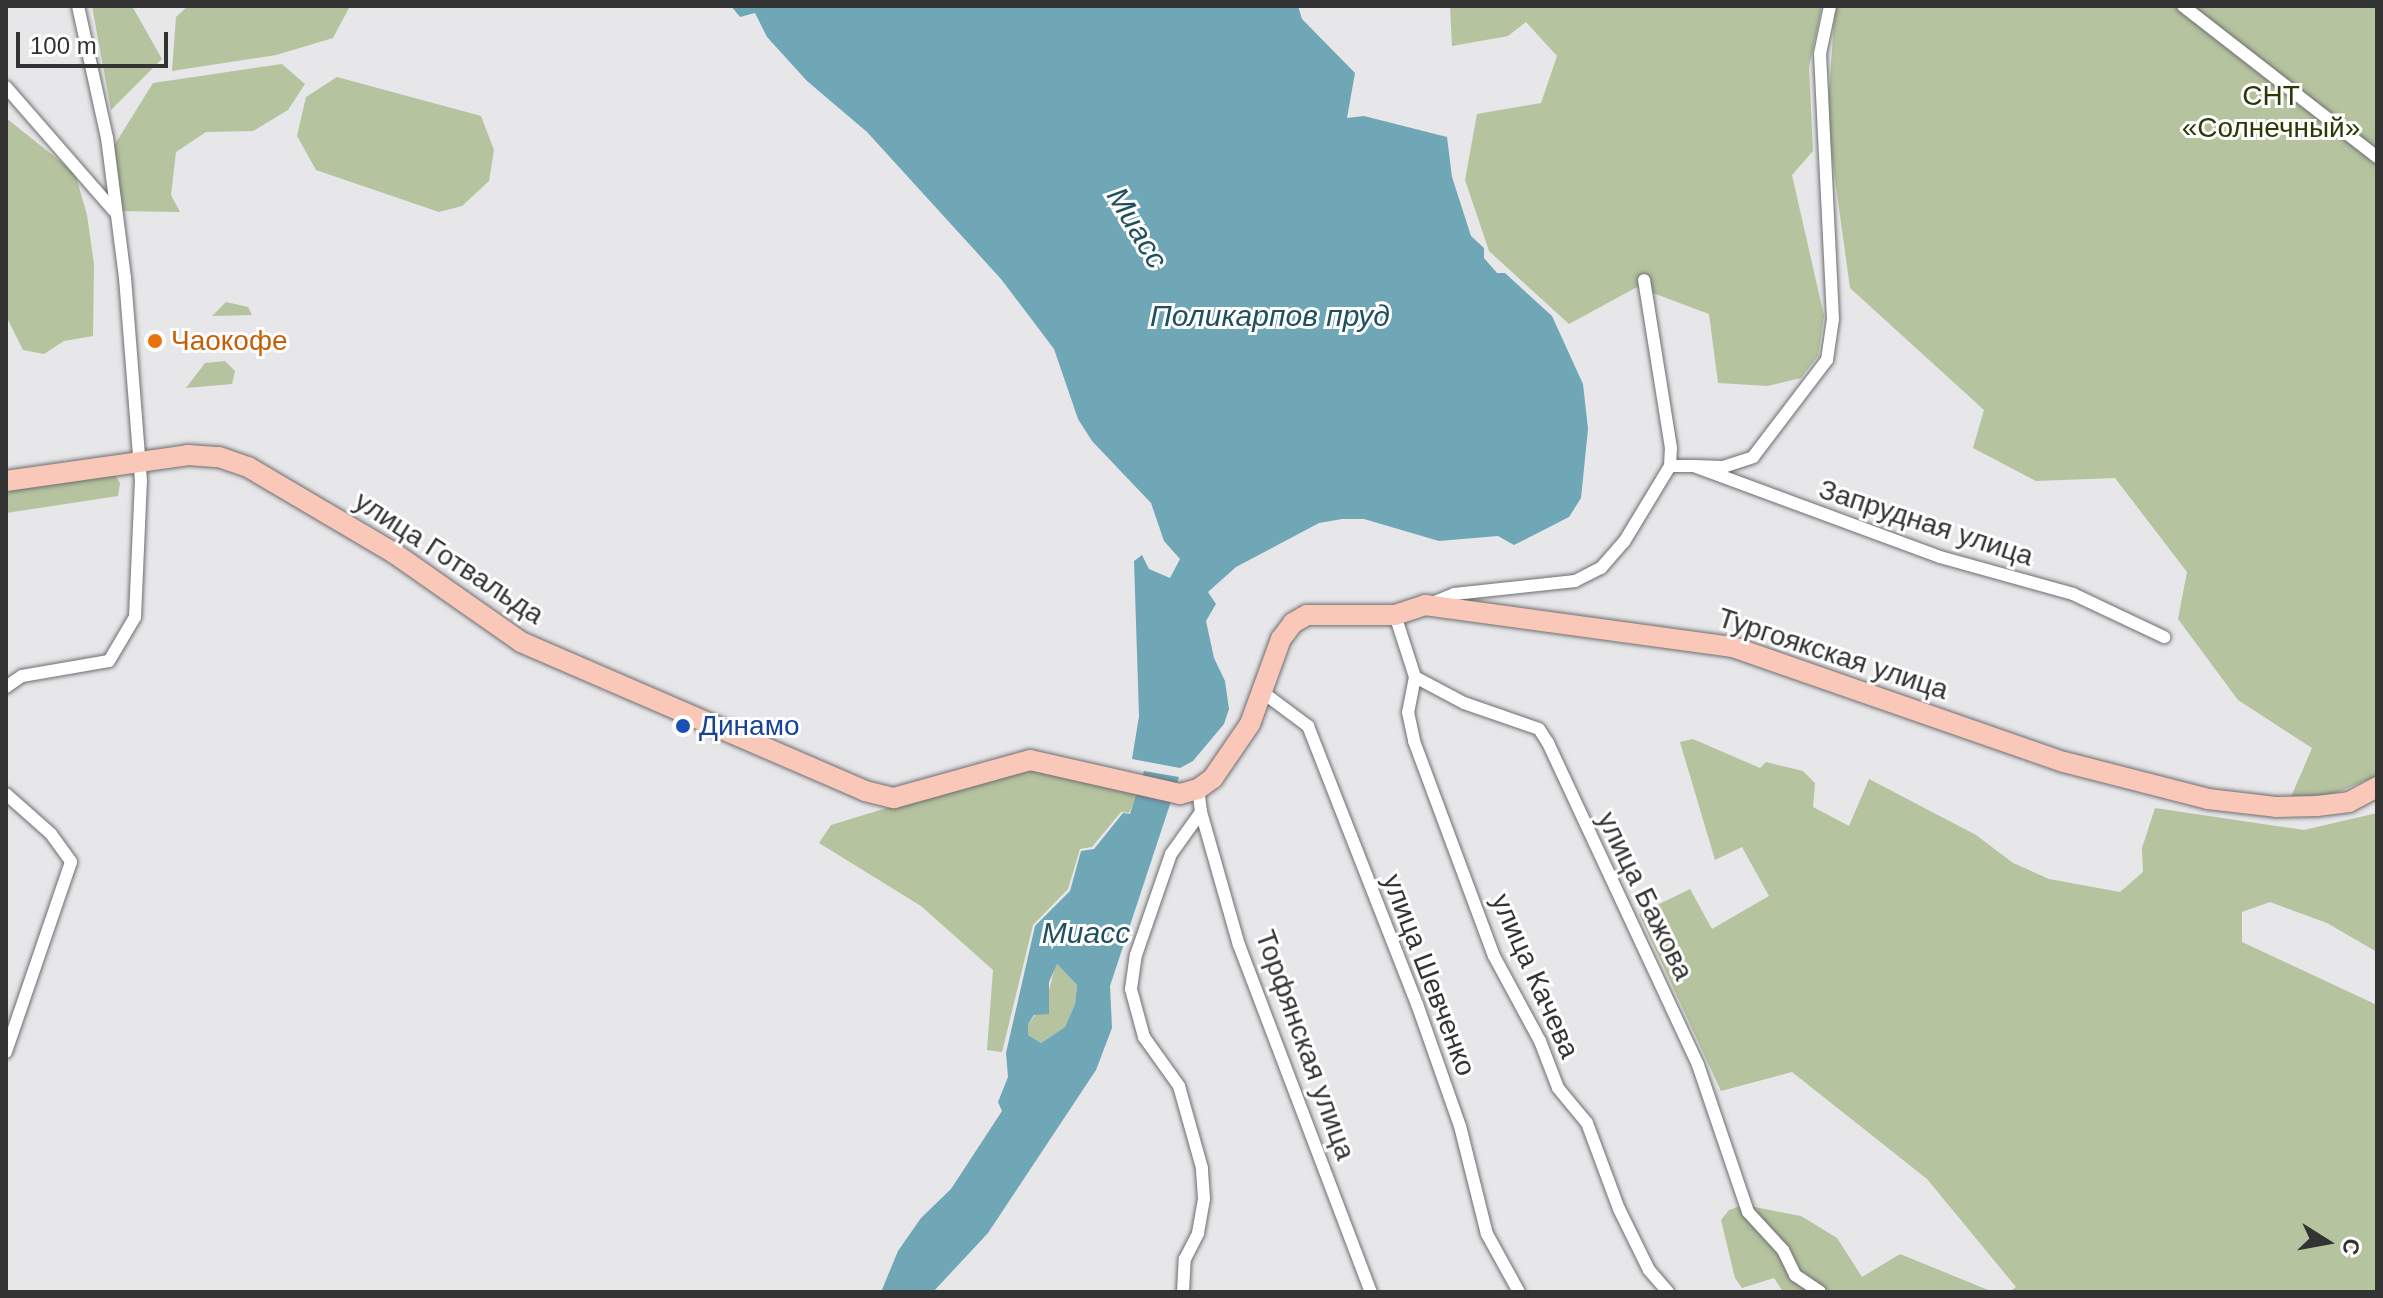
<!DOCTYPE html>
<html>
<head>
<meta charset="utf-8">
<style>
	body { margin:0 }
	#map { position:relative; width:2383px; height:1298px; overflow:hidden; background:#e7e6e9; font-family:Arial,sans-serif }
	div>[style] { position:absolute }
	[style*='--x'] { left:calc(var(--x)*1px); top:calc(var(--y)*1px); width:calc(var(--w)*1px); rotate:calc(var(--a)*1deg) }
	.green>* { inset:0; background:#b5c39e }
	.water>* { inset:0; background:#6fa7b7 }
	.roads { filter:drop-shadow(0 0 2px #6e6e70) drop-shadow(0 0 2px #6e6e70) }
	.street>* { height:12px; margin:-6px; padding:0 6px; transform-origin:6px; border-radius:6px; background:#fff }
	.primary>* { height:20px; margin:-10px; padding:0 10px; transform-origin:10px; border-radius:10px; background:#f9c8b9 }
	.dots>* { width:22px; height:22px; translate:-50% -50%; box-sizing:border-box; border:4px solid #fff; border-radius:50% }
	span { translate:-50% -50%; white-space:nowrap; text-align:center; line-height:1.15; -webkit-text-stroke:6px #fff; paint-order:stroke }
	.park-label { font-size:28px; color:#2b3905 }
	.food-label { font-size:28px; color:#c56008 }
	.left { translate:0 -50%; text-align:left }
	.street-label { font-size:28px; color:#343334 }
	.transit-label { font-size:28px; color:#164399 }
	.water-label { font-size:30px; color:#20505d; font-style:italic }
	.frame { position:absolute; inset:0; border:8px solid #343334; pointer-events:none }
	.north { position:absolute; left:2287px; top:1202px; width:80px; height:80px; -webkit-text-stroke:6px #fff; paint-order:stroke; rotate:101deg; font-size:22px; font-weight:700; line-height:32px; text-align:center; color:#343334 }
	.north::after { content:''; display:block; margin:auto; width:28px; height:36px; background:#343334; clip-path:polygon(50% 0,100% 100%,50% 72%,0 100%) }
	.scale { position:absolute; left:16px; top:32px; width:152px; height:36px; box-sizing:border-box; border:4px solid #343334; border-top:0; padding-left:10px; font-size:24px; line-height:28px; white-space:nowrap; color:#343334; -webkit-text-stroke:6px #fff; paint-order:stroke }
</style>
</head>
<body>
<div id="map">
	<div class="green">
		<div style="clip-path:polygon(92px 6px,132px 6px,162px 59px,111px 110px)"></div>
		<div style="clip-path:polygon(188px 6px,350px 6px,333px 38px,276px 55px,172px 71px,176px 17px)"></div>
		<div style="clip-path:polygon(1450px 6px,1822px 6px,1809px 67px,1813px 151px,1792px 175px,1824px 316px,1818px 356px,1801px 378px,1768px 386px,1718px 383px,1709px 314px,1637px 287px,1569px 324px,1489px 251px,1465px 180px,1477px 114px,1541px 103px,1557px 56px,1526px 22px,1508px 36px,1452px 46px)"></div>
		<div style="clip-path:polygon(1835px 6px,2377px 6px,2376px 776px,2331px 795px,2291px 797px,2312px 748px,2238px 700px,2178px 619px,2187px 572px,2115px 478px,2036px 481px,1973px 448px,1984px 410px,1850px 288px,1827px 121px)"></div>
		<div style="clip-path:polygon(282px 64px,305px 84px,288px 110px,253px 131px,206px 132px,176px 152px,171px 195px,180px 212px,119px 211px,112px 149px,153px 83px)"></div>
		<div style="clip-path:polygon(337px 77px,481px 116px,494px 150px,489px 181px,462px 206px,439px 212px,316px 170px,297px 136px,306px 97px)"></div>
		<div style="clip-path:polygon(6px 118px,75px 173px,87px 215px,94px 264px,93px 336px,64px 341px,44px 354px,23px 350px,6px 316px)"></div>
		<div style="clip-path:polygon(226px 302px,248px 307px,252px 315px,212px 316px)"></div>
		<div style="clip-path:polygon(225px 361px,235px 371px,232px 384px,186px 388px,205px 363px)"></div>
		<div style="clip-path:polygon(113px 472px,120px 483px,118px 496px,6px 513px,6px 494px,15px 487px)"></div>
		<div style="clip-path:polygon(1693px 739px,1760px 768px,1766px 762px,1803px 771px,1815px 783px,1813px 807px,1849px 826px,1869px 779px,1976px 835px,2013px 863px,2049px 879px,2120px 892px,2143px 872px,2142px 848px,2155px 808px,2304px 830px,2377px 813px,2377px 952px,2327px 923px,2270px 902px,2242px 912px,2242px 942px,2377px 1005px,2377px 1292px,2009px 1292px,2016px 1287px,1927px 1179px,1792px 1072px,1721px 1091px,1639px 914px,1690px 889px,1712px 929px,1769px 896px,1742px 847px,1715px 860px,1680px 742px)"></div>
		<div style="clip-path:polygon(1028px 765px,1140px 792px,1129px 813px,1121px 812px,1092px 847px,1080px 849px,1068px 889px,1033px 925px,1002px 1052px,987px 1050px,993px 970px,921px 906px,819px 843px,831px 825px)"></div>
		<div style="clip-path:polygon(1056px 963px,1077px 985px,1075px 1004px,1065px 1027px,1041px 1043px,1028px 1035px,1028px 1024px,1046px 1002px)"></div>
		<div style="clip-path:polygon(1744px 1205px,1801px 1216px,1837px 1238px,1862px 1277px,1900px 1254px,1993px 1292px,1783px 1292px,1774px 1278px,1742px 1288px,1735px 1278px,1721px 1220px,1729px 1210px)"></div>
	</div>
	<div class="water">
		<div style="clip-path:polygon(731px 6px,1298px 6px,1302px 19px,1355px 73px,1347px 118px,1364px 116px,1447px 137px,1452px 177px,1471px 236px,1484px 248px,1484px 258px,1497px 273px,1505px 273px,1552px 316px,1583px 384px,1588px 429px,1581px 498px,1569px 517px,1514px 545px,1498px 536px,1439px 541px,1364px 519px,1342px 519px,1319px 523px,1236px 567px,1208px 592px,1216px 604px,1206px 621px,1214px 658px,1225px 681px,1229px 709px,1224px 724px,1193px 761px,1180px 768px,1132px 759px,1139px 716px,1134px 561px,1142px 555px,1149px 569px,1170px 578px,1180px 559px,1164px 541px,1151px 503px,1092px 441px,1078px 419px,1054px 349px,1001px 279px,867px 132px,807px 81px,767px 37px,755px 13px,740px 17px)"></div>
		<div style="clip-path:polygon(evenodd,1144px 771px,1179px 777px,1110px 986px,1112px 1028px,1096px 1070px,988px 1233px,933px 1292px,881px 1292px,898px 1251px,921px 1218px,951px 1189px,1002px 1111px,998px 1102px,1008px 1077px,1006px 1053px,1035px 926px,1070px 891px,1081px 851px,1094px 849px,1123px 813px,1130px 814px,1144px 771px,1057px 964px,1077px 985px,1075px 1004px,1065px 1027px,1041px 1043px,1028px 1035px,1028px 1024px,1034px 1015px,1049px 1014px,1049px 982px,1057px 964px)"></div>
	</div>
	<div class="roads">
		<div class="street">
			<div style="--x:2183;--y:6;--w:246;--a:37.9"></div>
			<div style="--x:6;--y:87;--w:164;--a:48.9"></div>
			<div style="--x:1670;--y:466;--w:24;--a:0"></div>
			<div style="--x:1694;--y:466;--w:262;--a:20.3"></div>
			<div style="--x:1940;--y:557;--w:138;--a:15.5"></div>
			<div style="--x:2073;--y:594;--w:101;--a:25.3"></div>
			<div style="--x:1694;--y:466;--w:29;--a:2"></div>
			<div style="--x:1723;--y:467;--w:32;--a:-18"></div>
			<div style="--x:1753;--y:457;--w:122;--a:-52.7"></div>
			<div style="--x:1827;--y:360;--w:41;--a:-81.7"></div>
			<div style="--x:1833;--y:319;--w:265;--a:-92.8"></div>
			<div style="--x:1820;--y:54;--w:49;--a:-78.2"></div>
			<div style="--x:1432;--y:603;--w:24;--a:-22"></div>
			<div style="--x:1454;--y:594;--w:122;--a:-6.1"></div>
			<div style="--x:1575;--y:581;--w:29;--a:-27"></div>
			<div style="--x:1601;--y:568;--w:35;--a:-49"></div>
			<div style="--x:1624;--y:542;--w:89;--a:-58.8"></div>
			<div style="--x:1670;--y:466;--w:18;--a:-87"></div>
			<div style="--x:1671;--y:448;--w:170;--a:-99.1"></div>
			<div style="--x:1395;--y:615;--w:65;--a:72.1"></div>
			<div style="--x:1415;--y:677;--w:36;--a:101"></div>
			<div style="--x:1408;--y:712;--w:30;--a:78"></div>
			<div style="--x:1414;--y:741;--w:229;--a:69.6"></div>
			<div style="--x:1494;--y:956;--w:97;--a:61.6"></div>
			<div style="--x:1540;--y:1041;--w:50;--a:69"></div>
			<div style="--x:1558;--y:1088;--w:45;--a:50.4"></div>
			<div style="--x:1587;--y:1123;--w:92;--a:69.6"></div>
			<div style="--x:1619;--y:1209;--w:68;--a:63.8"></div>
			<div style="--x:1649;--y:1270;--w:29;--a:49"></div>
			<div style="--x:1415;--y:677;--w:55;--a:28"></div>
			<div style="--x:1464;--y:703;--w:79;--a:19.1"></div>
			<div style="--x:1539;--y:729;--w:17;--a:57"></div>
			<div style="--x:1548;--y:743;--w:355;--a:65"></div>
			<div style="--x:1698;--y:1065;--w:155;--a:71.2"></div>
			<div style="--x:1748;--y:1212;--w:52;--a:47.4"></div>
			<div style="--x:1783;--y:1250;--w:28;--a:64"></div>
			<div style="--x:1795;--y:1275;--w:30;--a:34"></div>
			<div style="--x:6;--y:687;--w:19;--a:-35"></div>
			<div style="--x:22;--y:676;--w:88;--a:-9.8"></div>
			<div style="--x:109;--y:661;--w:51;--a:-59.4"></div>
			<div style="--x:135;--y:617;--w:136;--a:-87.5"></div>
			<div style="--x:141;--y:481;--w:204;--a:-94.5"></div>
			<div style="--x:125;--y:278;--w:141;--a:-97.3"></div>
			<div style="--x:107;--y:138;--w:135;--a:-102.4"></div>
			<div style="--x:1265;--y:694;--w:54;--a:36.7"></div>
			<div style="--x:1308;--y:726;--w:299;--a:68.6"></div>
			<div style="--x:1417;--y:1004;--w:129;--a:70.6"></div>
			<div style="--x:1460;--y:1126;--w:111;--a:76"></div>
			<div style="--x:1487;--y:1234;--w:66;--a:61.1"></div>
			<div style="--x:6;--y:794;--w:60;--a:41.6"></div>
			<div style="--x:51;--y:834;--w:34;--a:54"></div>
			<div style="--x:71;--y:862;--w:201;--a:108.9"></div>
			<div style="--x:1201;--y:812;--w:138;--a:74.1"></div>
			<div style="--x:1239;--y:945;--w:371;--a:69.2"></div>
			<div style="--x:1183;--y:1292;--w:33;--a:-87"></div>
			<div style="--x:1185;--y:1259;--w:29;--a:-63"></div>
			<div style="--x:1198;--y:1233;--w:35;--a:-80"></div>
			<div style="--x:1204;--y:1199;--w:31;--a:-94"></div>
			<div style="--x:1202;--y:1168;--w:85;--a:-105.7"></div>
			<div style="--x:1179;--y:1086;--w:60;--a:-125.5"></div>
			<div style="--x:1144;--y:1037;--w:50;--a:-105.2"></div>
			<div style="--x:1131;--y:989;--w:34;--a:-82"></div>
			<div style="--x:1136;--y:955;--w:107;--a:-70.9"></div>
			<div style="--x:1171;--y:854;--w:52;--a:-54.5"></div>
			<div style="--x:1201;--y:812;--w:23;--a:-97"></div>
		</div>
		<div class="primary">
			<div style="--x:6;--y:481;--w:184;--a:-8.1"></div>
			<div style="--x:188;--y:455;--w:31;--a:4"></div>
			<div style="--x:219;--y:457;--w:31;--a:19"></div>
			<div style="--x:248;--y:467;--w:169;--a:30.5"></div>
			<div style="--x:394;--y:553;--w:155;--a:35"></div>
			<div style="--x:521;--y:642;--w:375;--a:23.4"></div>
			<div style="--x:865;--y:791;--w:30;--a:14"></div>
			<div style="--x:894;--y:798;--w:141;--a:-15.6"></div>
			<div style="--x:1030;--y:760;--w:154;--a:12.8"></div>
			<div style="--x:1180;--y:794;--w:19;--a:-16"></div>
			<div style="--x:1198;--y:789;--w:19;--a:-36"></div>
			<div style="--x:1213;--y:778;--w:65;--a:-55.6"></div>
			<div style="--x:1250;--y:724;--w:90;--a:-70"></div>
			<div style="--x:1281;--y:639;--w:20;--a:-53"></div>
			<div style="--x:1293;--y:623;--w:16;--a:-30"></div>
			<div style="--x:1307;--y:615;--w:88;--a:0"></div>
			<div style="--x:1395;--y:615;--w:32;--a:-18"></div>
			<div style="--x:1425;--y:605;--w:311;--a:7.8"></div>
			<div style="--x:1733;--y:647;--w:350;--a:19.2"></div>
			<div style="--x:2064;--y:762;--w:149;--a:14.4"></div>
			<div style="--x:2208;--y:799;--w:68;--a:6.7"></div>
			<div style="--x:2276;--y:807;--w:41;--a:-1.4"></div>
			<div style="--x:2317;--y:806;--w:32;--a:-7"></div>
			<div style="--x:2349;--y:802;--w:32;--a:-28"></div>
		</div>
	</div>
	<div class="dots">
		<div style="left:155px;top:341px;background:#e8710a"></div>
		<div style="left:683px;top:726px;background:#1a4fb4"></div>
	</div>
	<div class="park-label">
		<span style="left:2271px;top:112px">СНТ<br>«Солнечный»</span>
	</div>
	<div class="food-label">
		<span class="left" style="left:171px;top:341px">Чаокофе</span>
	</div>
	<div class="street-label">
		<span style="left:1926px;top:523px;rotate:18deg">Запрудная улица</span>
		<span style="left:449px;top:558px;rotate:33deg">улица Готвальда</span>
		<span style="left:1833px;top:654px;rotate:18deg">Тургоякская улица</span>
		<span style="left:1645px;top:896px;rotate:64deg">улица Бажова</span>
		<span style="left:1429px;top:975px;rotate:69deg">улица Шевченко</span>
		<span style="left:1535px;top:976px;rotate:66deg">улица Качева</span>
		<span style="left:1305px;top:1045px;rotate:70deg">Торфянская улица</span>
	</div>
	<div class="transit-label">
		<span class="left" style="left:699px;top:726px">Динамо</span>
	</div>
	<div class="water-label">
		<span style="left:1137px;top:228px;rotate:59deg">Миасс</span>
		<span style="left:1270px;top:316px">Поликарпов пруд</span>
		<span style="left:1086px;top:933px">Миасс</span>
	</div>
	<div class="frame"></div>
	<div class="north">С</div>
	<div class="scale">100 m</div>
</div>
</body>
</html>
